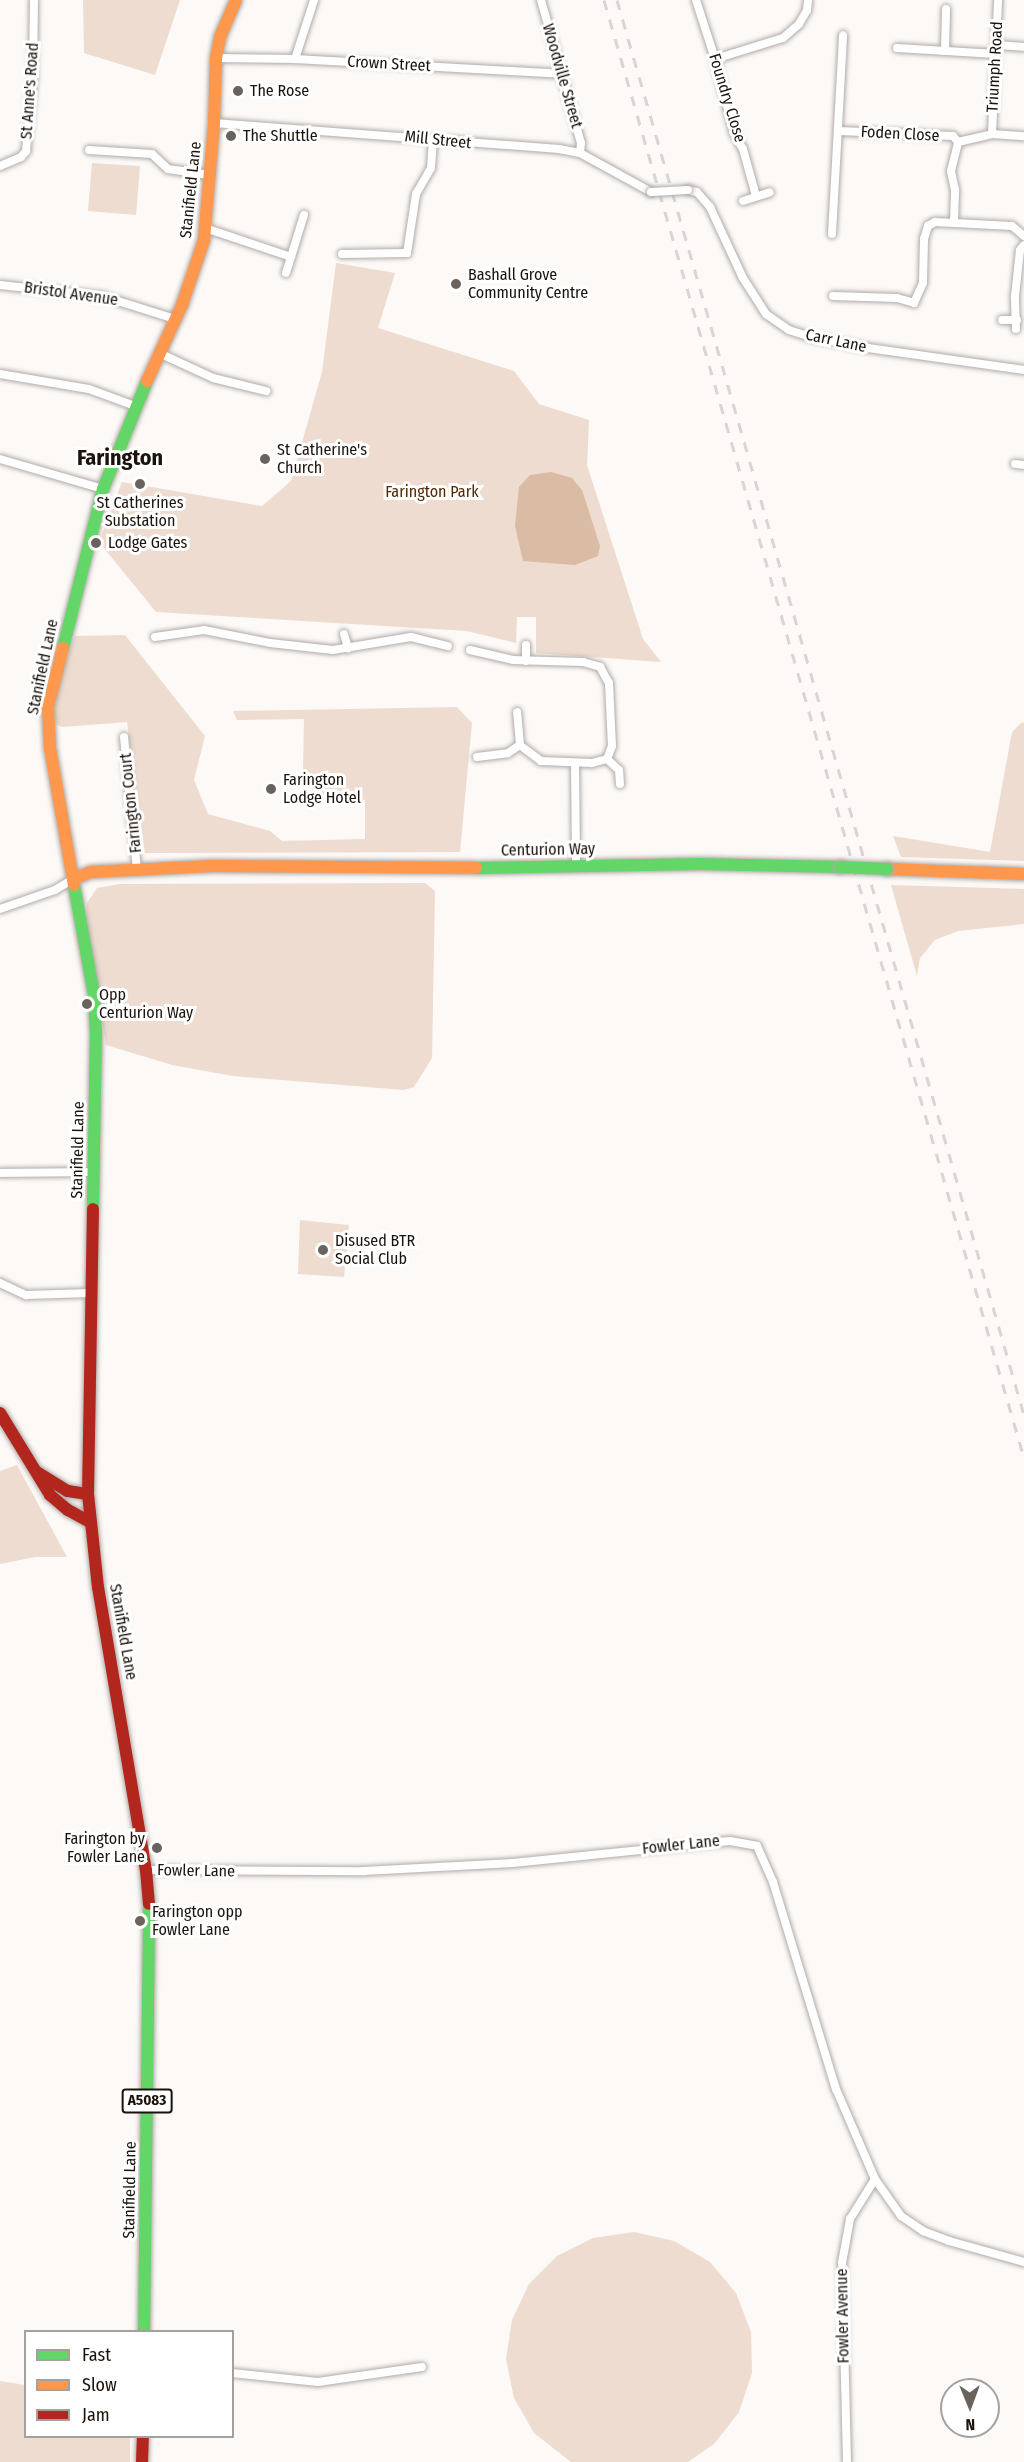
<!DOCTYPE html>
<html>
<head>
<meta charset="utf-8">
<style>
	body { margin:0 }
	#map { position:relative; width:1024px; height:2462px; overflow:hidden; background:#fcf9f6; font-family:"Fira Sans Condensed",sans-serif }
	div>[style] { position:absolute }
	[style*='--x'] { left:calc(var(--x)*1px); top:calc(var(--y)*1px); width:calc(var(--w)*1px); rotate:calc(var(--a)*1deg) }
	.green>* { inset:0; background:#eddccf }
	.water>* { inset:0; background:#dabba3 }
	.roads { filter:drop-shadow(0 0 2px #b1aba7) drop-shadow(0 0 2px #b1aba7) }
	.street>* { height:8px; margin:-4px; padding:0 4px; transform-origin:4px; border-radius:4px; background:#fffefe }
	.fast>* { height:12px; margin:-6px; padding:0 6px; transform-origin:6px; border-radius:6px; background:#63d668 }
	.slow>* { height:12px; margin:-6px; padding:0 6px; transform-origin:6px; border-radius:6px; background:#ff974d }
	.jam>* { height:12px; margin:-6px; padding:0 6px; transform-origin:6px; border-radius:6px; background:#b3261e }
	.rail>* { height:3px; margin-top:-1.5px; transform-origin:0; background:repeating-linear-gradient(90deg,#d7d5d5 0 10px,transparent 0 20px) }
	.bridges { filter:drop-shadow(0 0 2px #b1aba7) drop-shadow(0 0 2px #b1aba7) }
	.street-bridge>* { height:8px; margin:-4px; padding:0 4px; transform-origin:4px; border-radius:4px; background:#fffefe }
	.fast-bridge>* { height:12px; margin:-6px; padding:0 6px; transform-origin:6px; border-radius:6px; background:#63d668 }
	.dots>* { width:16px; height:16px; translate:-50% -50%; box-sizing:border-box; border:3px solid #fff; border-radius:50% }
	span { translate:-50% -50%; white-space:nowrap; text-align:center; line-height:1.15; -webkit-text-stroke:6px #fff; paint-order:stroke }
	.shield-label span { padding:2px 4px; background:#fff; border:2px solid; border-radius:4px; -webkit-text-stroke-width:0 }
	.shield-label { font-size:15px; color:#1b120b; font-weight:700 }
	.street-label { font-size:16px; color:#1b120b }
	.poi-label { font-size:16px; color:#1b120b }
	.left { translate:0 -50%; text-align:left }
	.right { translate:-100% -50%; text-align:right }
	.park-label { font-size:16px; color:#522900 }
	.district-label { font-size:22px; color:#1b120b; font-weight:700 }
	.legend { position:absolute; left:24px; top:2330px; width:210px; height:108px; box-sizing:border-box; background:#fff; border:2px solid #a4a09d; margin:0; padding:8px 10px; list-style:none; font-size:18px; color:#1b120b }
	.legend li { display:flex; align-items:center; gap:12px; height:30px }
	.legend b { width:30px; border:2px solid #a4a09d }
	.north { position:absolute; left:940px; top:2378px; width:60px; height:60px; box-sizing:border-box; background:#fff; border:2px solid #a4a09d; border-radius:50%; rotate:179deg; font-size:16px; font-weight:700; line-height:24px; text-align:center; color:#1b120b }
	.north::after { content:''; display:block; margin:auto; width:21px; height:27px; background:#6a635d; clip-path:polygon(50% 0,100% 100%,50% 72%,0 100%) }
</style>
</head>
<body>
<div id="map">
	<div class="green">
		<div style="clip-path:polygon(83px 0,180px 0,155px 75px,84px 53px)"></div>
		<div style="clip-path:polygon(92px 163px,140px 166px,136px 215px,88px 211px)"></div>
		<div style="clip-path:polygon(336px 263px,395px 273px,378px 328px,514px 371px,539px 404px,589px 420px,587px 465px,643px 639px,661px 662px,536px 653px,536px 617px,517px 617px,516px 643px,467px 631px,156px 612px,99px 542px,122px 482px,262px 506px,291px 481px,322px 372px)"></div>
		<div style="clip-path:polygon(125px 635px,205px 736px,194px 780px,208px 814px,270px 831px,282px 841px,365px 839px,365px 800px,313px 801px,312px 778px,303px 772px,304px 719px,237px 720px,233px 711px,457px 707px,472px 723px,460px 852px,145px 853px,127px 722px,62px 727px,51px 722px,62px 673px,75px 636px)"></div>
		<div style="clip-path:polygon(1022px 722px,1024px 723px,1024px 861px,901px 857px,893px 836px,990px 852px,1012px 732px)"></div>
		<div style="clip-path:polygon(425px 883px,435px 891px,432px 1058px,414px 1087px,404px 1090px,233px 1076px,172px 1065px,106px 1045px,86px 914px,87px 903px,97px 888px,120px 884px)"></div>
		<div style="clip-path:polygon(891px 885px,1024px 889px,1024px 924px,958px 931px,935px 940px,920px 958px,917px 976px)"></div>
		<div style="clip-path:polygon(300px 1220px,349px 1225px,344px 1277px,298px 1274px)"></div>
		<div style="clip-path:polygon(17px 1465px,67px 1557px,35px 1557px,0 1564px,0 1471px)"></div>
		<div style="clip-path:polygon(634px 2232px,674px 2241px,710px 2262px,736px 2293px,751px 2332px,752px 2373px,739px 2412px,714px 2444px,688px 2462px,571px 2462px,534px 2433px,514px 2398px,506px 2359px,512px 2320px,529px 2284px,557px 2256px,593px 2238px)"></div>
		<div style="clip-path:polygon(0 2381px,25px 2385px,26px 2436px,130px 2437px,130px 2462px,0 2462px)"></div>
	</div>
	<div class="water">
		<div style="clip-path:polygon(551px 472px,572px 478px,582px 490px,600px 546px,598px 556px,575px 565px,523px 561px,515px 526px,519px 487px,530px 475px)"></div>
	</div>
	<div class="roads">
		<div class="street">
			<div style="--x:541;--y:0;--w:148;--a:74.4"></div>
			<div style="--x:581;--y:143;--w:10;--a:96"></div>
			<div style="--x:696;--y:0;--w:62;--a:72.1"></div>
			<div style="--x:715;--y:59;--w:76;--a:75.6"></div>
			<div style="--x:734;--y:133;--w:18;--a:61"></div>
			<div style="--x:743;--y:149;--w:49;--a:74.5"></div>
			<div style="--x:997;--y:45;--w:27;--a:4"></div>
			<div style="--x:897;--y:48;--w:99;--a:3.5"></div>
			<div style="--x:945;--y:51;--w:42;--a:-88.6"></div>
			<div style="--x:216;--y:58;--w:79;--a:0.7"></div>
			<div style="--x:295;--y:59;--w:266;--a:3.2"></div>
			<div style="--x:295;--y:59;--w:62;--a:-72.1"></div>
			<div style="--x:715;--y:59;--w:71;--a:-17.2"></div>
			<div style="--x:783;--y:38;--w:21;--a:-41"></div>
			<div style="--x:799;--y:24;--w:16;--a:-60"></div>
			<div style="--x:807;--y:10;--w:10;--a:-84"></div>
			<div style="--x:214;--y:123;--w:346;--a:4.3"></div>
			<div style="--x:559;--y:149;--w:21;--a:11"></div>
			<div style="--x:580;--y:153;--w:81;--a:28.8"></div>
			<div style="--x:839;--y:131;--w:114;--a:2.5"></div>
			<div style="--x:953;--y:136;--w:8;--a:50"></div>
			<div style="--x:992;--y:134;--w:134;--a:-87.4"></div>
			<div style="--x:89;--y:150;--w:63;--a:3.6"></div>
			<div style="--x:152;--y:154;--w:22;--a:43"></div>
			<div style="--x:168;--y:169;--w:42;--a:8.1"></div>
			<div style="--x:0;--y:166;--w:23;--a:-23"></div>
			<div style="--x:21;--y:157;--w:8;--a:-50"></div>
			<div style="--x:26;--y:151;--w:73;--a:-84.5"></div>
			<div style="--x:33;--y:78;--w:78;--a:-89.3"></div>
			<div style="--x:688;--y:190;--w:9;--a:13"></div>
			<div style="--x:697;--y:192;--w:20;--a:49"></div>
			<div style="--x:710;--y:207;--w:78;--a:65.1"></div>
			<div style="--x:743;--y:278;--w:43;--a:57.4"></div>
			<div style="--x:766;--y:314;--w:28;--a:35"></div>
			<div style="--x:789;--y:330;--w:22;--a:18"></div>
			<div style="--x:810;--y:337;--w:59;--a:10.7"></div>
			<div style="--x:868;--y:348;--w:158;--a:8"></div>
			<div style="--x:743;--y:201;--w:28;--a:-18"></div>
			<div style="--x:954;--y:222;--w:32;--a:-88"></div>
			<div style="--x:955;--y:190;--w:19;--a:-102"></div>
			<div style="--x:951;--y:171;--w:30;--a:-76"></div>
			<div style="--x:958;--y:142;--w:35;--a:-13"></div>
			<div style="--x:992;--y:134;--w:32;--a:4"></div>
			<div style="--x:205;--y:228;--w:91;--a:18.6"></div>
			<div style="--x:832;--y:234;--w:199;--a:-86.8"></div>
			<div style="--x:342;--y:254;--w:65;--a:-0.9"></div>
			<div style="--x:407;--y:253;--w:60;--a:-81.3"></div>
			<div style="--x:416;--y:194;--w:30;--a:-60"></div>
			<div style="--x:431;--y:168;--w:29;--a:-86"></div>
			<div style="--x:286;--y:273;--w:61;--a:-72.8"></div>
			<div style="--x:0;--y:285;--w:103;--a:6.2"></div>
			<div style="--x:102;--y:296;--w:77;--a:17.5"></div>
			<div style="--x:833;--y:296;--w:64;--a:1.8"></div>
			<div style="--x:897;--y:298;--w:18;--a:16"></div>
			<div style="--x:914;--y:303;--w:22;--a:-66"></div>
			<div style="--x:923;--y:283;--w:44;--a:-88.7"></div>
			<div style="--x:924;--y:239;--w:14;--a:-73"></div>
			<div style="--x:928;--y:226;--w:8;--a:-30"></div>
			<div style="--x:935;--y:222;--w:77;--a:3"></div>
			<div style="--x:1012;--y:226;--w:16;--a:40"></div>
			<div style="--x:1002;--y:320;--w:15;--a:0"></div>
			<div style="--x:1016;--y:329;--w:33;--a:-92"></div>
			<div style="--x:1015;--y:296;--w:46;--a:-83.8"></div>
			<div style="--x:1020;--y:250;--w:6;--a:-51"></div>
			<div style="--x:159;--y:353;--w:60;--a:24.8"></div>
			<div style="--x:213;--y:378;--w:55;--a:13.8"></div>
			<div style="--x:0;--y:374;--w:90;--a:9.6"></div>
			<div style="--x:89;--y:389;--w:49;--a:20.3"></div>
			<div style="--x:0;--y:459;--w:107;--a:16.2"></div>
			<div style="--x:1015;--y:464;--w:9;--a:6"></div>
			<div style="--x:344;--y:634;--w:15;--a:74"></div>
			<div style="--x:155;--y:637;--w:49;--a:-8.1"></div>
			<div style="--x:204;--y:630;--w:67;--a:11.1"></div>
			<div style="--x:270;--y:643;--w:63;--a:6.3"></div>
			<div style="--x:333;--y:650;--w:79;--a:-9.5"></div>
			<div style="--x:411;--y:637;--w:38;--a:14"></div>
			<div style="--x:526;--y:645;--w:16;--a:90"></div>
			<div style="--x:470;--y:650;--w:44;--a:13.1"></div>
			<div style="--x:513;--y:660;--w:70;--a:1.6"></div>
			<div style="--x:583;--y:662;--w:18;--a:16"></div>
			<div style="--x:600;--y:667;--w:18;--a:61"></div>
			<div style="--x:609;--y:683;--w:63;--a:87.3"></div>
			<div style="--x:612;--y:746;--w:14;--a:111"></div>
			<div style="--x:607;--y:759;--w:16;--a:165"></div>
			<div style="--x:592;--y:763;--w:51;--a:-177.8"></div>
			<div style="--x:541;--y:761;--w:26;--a:-143"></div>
			<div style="--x:520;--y:745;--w:33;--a:-95"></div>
			<div style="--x:124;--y:737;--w:133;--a:84.4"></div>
			<div style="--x:477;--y:757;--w:31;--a:-7"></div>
			<div style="--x:508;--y:753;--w:14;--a:-34"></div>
			<div style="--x:607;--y:759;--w:16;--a:43"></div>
			<div style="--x:619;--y:770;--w:14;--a:86"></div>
			<div style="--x:575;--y:764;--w:102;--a:89.4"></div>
			<div style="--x:0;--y:909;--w:58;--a:-19.1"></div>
			<div style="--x:55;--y:890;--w:21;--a:-31"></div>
			<div style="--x:0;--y:1173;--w:94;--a:-0.6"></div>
			<div style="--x:0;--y:1283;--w:29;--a:25"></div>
			<div style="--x:26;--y:1295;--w:65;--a:-1.8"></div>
			<div style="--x:146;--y:1870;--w:218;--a:0.3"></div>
			<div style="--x:364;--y:1871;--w:149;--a:-3.1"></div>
			<div style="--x:513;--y:1863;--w:218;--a:-5.8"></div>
			<div style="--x:730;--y:1841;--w:27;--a:10"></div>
			<div style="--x:757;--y:1846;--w:39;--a:66"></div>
			<div style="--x:773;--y:1882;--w:216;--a:73.1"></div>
			<div style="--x:836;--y:2089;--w:98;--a:66.6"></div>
			<div style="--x:875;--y:2179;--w:45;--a:54.9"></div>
			<div style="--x:901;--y:2216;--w:27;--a:34"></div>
			<div style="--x:923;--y:2231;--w:28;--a:21"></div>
			<div style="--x:949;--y:2241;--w:78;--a:15.6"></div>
			<div style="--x:232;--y:2373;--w:86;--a:6"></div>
			<div style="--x:318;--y:2382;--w:105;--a:-8.2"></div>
			<div style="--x:847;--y:2462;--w:199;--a:-91.4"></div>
			<div style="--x:842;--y:2263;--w:45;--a:-79.7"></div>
			<div style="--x:850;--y:2219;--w:47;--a:-58"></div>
		</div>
		<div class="fast">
			<div style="--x:63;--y:648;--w:164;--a:-75.9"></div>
			<div style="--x:103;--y:489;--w:117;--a:-67.8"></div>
			<div style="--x:476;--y:868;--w:224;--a:-1"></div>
			<div style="--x:700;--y:864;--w:141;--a:1.2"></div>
			<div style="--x:74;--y:885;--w:112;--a:79.7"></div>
			<div style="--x:94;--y:995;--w:38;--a:87"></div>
			<div style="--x:96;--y:1033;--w:176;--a:91"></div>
			<div style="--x:144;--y:2332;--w:428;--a:-89.3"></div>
		</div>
		<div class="slow">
			<div style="--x:147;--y:381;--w:84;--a:-65.3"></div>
			<div style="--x:182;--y:305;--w:69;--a:-71.3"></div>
			<div style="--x:204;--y:240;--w:117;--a:-85.1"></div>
			<div style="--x:214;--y:123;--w:65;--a:-88.2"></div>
			<div style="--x:216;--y:58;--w:21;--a:-79"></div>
			<div style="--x:220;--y:37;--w:40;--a:-66.6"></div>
			<div style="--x:63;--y:648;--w:61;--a:104.3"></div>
			<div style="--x:48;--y:707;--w:41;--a:87.2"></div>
			<div style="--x:50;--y:748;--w:139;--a:80.1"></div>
			<div style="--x:887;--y:869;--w:137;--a:2.1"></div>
			<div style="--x:73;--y:879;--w:19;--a:-21"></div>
			<div style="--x:91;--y:872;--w:121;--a:-2.8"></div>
			<div style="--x:212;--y:866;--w:264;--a:0.4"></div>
		</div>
		<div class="jam">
			<div style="--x:0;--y:1413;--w:96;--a:58.6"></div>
			<div style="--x:50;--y:1495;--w:23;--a:40"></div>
			<div style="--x:68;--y:1510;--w:25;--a:29"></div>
			<div style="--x:37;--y:1472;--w:36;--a:32"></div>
			<div style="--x:68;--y:1491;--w:20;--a:9"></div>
			<div style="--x:88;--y:1494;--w:94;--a:83.9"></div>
			<div style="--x:98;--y:1587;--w:287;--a:80.4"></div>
			<div style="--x:146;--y:1870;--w:34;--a:85"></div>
			<div style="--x:88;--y:1494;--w:285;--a:-89"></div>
			<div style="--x:142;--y:2462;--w:26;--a:-88"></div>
		</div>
	</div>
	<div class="rail">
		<div style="--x:604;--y:0;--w:1517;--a:73.93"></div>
		<div style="--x:617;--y:0;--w:1472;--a:73.95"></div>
	</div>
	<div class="bridges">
		<div class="street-bridge">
			<div style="--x:651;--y:192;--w:37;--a:-3"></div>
		</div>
		<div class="fast-bridge">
			<div style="--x:841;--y:867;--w:46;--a:2.5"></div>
		</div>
	</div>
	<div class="dots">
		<div style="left:238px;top:91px;background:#6a635d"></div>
		<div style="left:231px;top:136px;background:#6a635d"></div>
		<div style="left:456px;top:284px;background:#6a635d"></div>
		<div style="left:265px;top:459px;background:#6a635d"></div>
		<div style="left:140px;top:484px;background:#6a635d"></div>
		<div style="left:96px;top:543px;background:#6a635d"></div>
		<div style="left:271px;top:789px;background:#6a635d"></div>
		<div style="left:87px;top:1004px;background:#6a635d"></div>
		<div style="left:323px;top:1250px;background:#6a635d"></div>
		<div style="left:157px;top:1848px;background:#6a635d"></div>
		<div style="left:140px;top:1921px;background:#6a635d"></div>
	</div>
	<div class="shield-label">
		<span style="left:147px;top:2101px">A5083</span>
	</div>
	<div class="street-label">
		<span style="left:389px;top:64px;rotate:3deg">Crown Street</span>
		<span style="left:995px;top:67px;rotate:-87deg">Triumph Road</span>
		<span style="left:562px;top:76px;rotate:74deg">Woodville Street</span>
		<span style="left:30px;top:91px;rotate:-86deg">St Anne's Road</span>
		<span style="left:727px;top:98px;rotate:73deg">Foundry Close</span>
		<span style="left:900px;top:134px;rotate:3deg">Foden Close</span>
		<span style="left:438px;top:140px;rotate:6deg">Mill Street</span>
		<span style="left:191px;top:190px;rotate:-84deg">Stanifield Lane</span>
		<span style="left:71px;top:294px;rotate:8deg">Bristol Avenue</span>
		<span style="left:836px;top:341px;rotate:12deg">Carr Lane</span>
		<span style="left:43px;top:667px;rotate:-78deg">Stanifield Lane</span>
		<span style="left:131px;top:803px;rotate:-96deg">Farington Court</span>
		<span style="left:548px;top:850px;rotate:-1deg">Centurion Way</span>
		<span style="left:78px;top:1150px;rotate:-89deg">Stanifield Lane</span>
		<span style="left:123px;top:1632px;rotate:80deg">Stanifield Lane</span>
		<span style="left:681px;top:1845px;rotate:-6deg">Fowler Lane</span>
		<span style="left:196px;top:1871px;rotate:1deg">Fowler Lane</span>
		<span style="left:130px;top:2190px;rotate:-89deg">Stanifield Lane</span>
		<span style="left:843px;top:2316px;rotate:-91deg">Fowler Avenue</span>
	</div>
	<div class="poi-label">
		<span class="left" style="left:250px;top:91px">The Rose</span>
		<span class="left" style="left:243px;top:136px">The Shuttle</span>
		<span class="left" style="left:468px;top:284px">Bashall Grove<br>Community Centre</span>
		<span class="left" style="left:277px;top:459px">St Catherine's<br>Church</span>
		<span style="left:140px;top:512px">St Catherines<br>Substation</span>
		<span class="left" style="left:108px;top:543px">Lodge Gates</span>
		<span class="left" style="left:283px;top:789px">Farington<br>Lodge Hotel</span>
		<span class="left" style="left:99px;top:1004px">Opp<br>Centurion Way</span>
		<span class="left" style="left:335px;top:1250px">Disused BTR<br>Social Club</span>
		<span class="right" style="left:145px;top:1848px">Farington by<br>Fowler Lane</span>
		<span class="left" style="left:152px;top:1921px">Farington opp<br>Fowler Lane</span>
	</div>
	<div class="park-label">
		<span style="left:432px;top:492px">Farington Park</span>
	</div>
	<div class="district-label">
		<span style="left:120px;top:458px">Farington</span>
	</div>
	<ul class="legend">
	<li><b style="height:8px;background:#63d668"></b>Fast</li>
	<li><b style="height:8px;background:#ff974d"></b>Slow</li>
	<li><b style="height:8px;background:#b3261e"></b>Jam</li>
	</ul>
	<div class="north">N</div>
</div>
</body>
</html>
